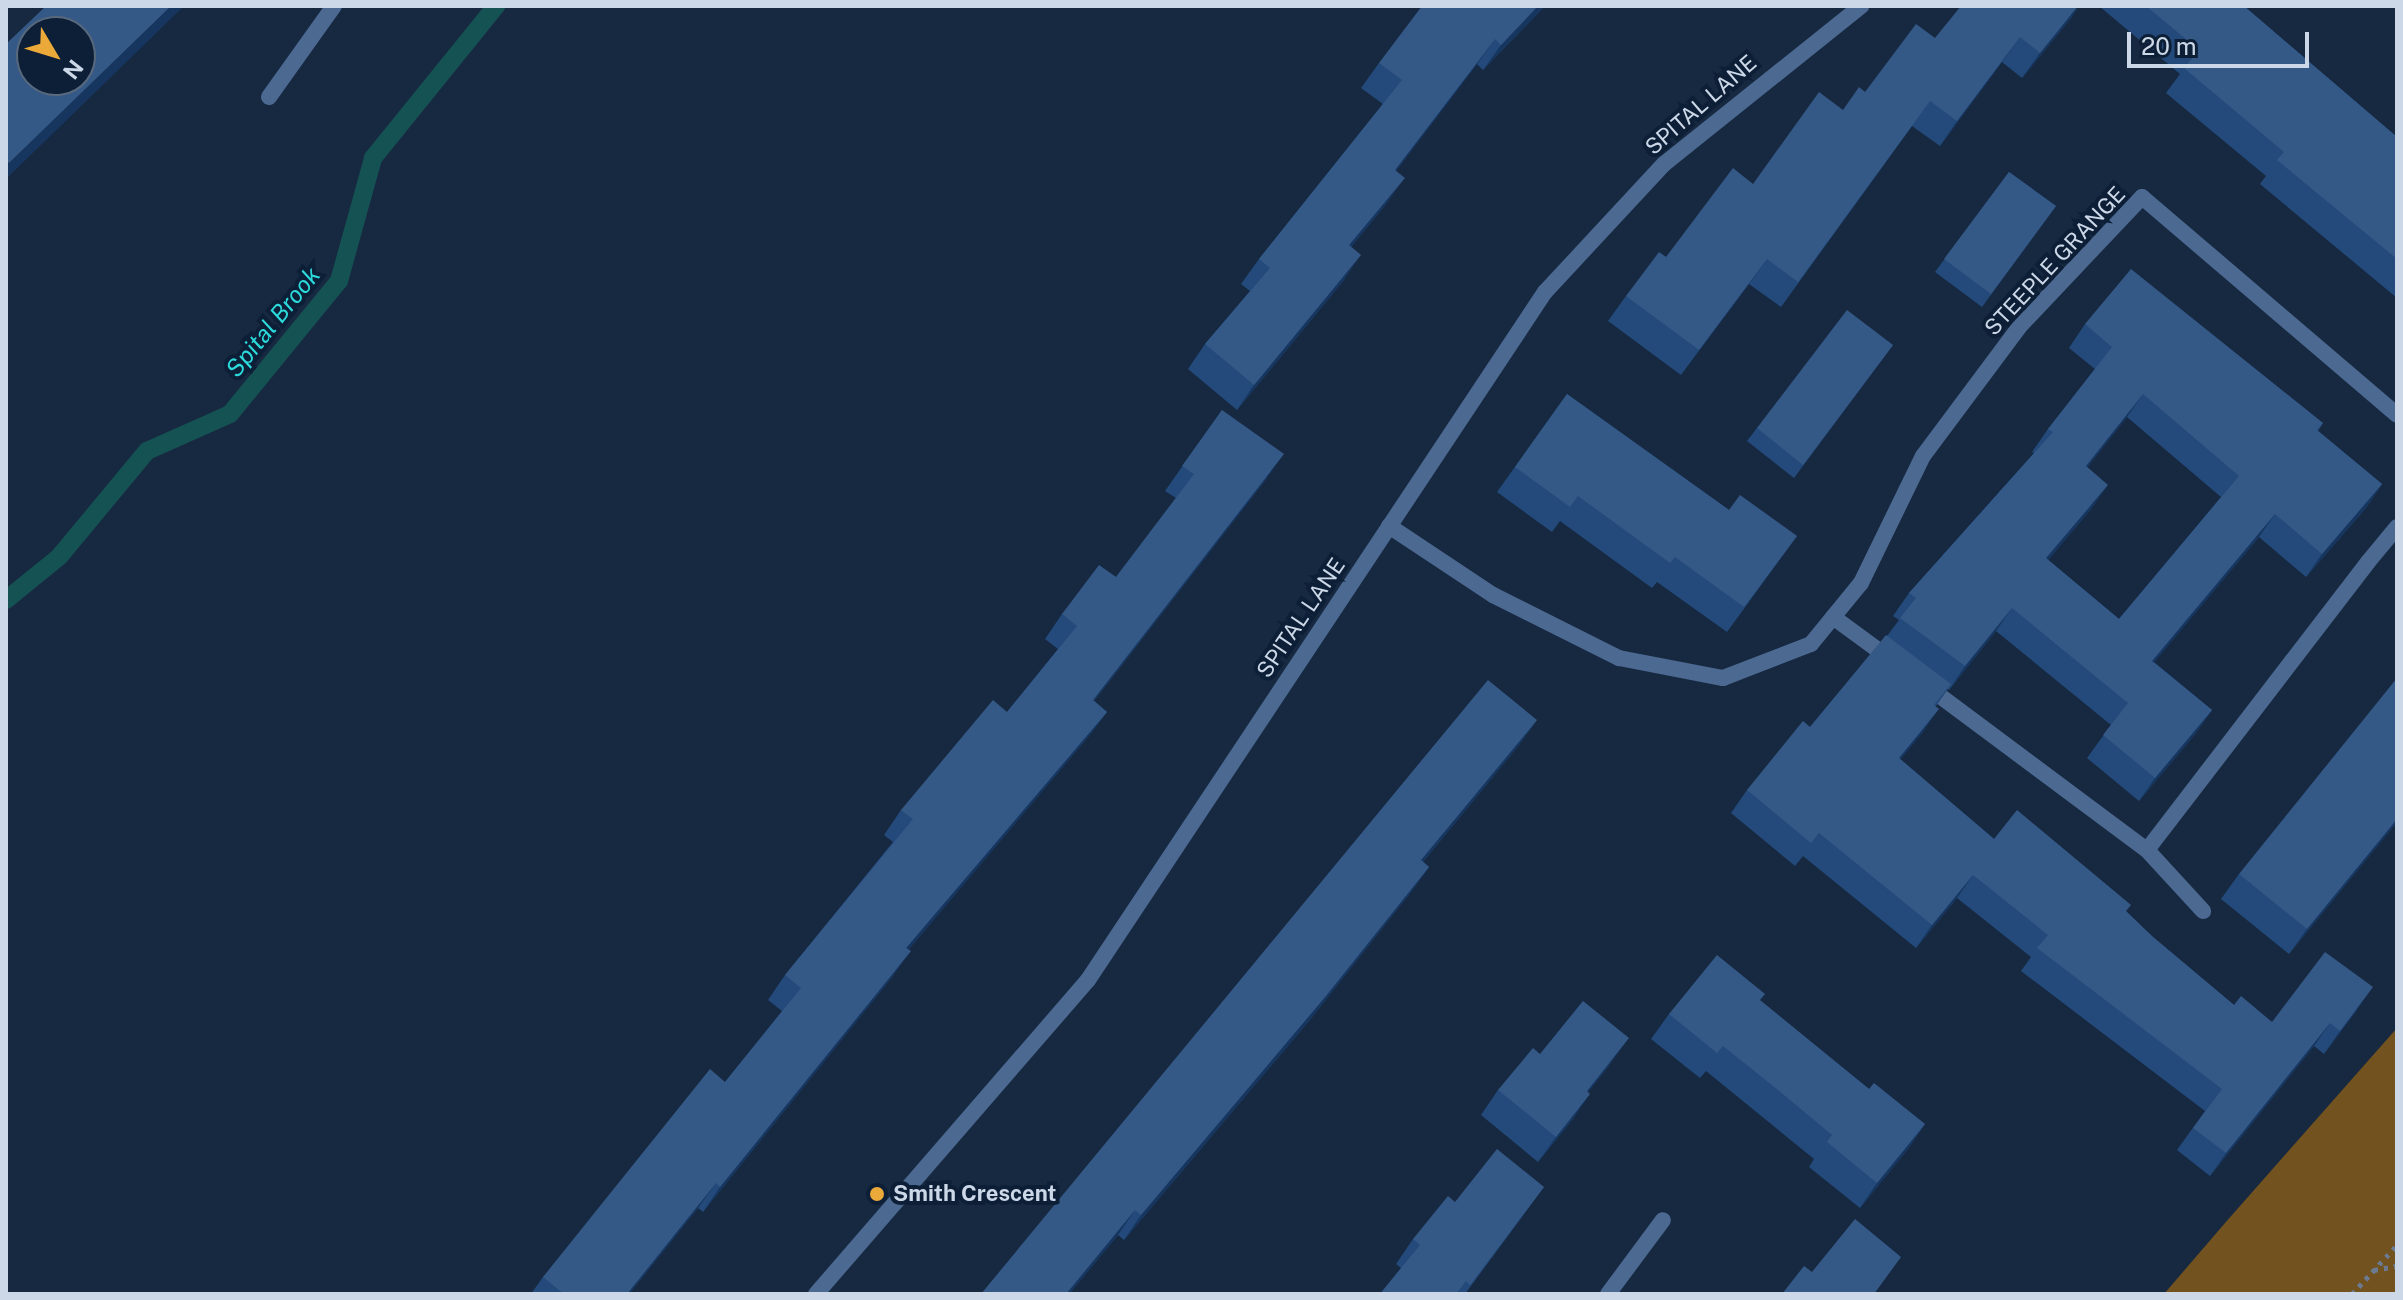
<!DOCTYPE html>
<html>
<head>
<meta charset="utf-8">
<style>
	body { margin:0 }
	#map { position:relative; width:2403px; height:1300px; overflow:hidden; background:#172941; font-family:"Public Sans",sans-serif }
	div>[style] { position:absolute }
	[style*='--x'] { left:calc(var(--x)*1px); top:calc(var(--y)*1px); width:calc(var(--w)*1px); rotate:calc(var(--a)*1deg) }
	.forest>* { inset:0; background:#72521e }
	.stream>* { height:18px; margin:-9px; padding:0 9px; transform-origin:9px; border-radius:9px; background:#155253 }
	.path>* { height:5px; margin-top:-2.5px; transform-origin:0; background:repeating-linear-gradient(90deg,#6b7a8f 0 4px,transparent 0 10px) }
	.service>* { height:16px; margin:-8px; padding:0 8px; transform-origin:8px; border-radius:8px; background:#4c6991 }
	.minor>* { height:16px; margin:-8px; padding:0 8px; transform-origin:8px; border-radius:8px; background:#4c6991 }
	.tertiary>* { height:16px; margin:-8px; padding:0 8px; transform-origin:8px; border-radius:8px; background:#4c6991 }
	.wall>* { inset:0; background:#234a7b }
	.shaded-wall>* { inset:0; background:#16365f }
	.building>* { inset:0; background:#355987 }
	.dots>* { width:22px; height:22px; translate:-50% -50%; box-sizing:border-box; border:4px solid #0d1f36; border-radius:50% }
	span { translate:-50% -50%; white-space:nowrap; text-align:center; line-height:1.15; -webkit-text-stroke:8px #0d1f36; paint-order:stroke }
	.street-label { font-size:22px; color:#ccd8e8 }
	.poi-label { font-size:22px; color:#ccd8e8; font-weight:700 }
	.left { translate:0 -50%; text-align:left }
	.water-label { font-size:24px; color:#2cd9db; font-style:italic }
	.frame { position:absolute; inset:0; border:8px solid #ccd8e8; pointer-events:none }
	.north { position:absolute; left:16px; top:16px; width:80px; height:80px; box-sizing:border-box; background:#0d1f36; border:2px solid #59697d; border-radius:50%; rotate:128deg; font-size:22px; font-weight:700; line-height:32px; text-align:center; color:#ccd8e8 }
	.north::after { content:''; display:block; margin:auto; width:28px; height:36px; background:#eba93a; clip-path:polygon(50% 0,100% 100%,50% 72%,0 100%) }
	.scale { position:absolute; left:2127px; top:32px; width:182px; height:36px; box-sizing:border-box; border:4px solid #ccd8e8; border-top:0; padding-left:10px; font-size:24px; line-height:28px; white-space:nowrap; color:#ccd8e8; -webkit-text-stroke:6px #0d1f36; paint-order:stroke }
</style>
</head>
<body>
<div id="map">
	<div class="forest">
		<div style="clip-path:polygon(2397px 1028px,2397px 1294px,2164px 1294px,2225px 1223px)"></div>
	</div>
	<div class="stream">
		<div style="--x:6;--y:600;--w:68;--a:-39.1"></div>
		<div style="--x:59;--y:557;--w:138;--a:-50.3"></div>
		<div style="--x:147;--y:451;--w:91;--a:-24"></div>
		<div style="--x:230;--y:414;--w:172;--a:-50.7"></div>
		<div style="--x:339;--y:281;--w:128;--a:-74.5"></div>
		<div style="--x:373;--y:158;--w:196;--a:-51"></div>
	</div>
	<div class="path">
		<div style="--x:2374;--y:1270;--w:23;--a:-10"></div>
		<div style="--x:2352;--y:1294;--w:67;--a:-47.4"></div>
	</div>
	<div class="service">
		<div style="--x:269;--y:97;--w:112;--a:-54.5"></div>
		<div style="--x:1833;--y:617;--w:74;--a:36.3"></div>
		<div style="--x:1924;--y:684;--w:278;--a:36.7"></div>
		<div style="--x:2147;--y:850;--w:83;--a:47.4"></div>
		<div style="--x:2147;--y:850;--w:363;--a:-52.5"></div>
	</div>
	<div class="minor">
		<div style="--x:1389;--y:526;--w:125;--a:33.6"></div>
		<div style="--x:1493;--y:595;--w:141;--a:26.6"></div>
		<div style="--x:1619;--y:658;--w:106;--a:10.9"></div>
		<div style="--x:1723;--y:678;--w:94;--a:-21.1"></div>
		<div style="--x:1811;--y:644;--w:79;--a:-50.7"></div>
		<div style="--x:1861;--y:583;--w:141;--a:-64"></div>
		<div style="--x:1923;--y:456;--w:161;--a:-53.3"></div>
		<div style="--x:2019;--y:327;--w:179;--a:-46.6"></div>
		<div style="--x:2142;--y:197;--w:335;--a:40.5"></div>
		<div style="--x:2368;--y:562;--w:45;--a:-50.4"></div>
		<div style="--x:1608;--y:1294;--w:92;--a:-53.4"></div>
	</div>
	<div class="tertiary">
		<div style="--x:816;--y:1294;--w:415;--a:-49.1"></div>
		<div style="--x:1088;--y:980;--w:826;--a:-56.41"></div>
		<div style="--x:1545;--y:292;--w:175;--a:-47.1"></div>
		<div style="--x:1664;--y:164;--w:253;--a:-38.7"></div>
	</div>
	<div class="wall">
		<div style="clip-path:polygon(1545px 6px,1483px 70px,1477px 64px,1396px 171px,1387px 203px,1351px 247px,1344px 280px,1237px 410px,1188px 369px,1205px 344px,1250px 291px,1241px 284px,1259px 259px,1383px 104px,1361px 88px,1379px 63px)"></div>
		<div style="clip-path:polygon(2099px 6px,2244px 6px,2397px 137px,2397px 298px,2260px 184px,2266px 176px,2166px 93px,2180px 74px)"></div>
		<div style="clip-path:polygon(2072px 17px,2022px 78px,2002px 62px,1940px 146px,1912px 126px,1781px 307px,1749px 284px,1681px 375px,1608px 321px,1626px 296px,1666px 257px,1843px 110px,1935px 38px)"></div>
		<div style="clip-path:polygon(2009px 172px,2056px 206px,1982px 307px,1935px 272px)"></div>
		<div style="clip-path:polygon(evenodd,2085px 324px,2323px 423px,2318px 431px,2382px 484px,2366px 508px,2306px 577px,2259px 537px,2154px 662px,2212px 710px,2196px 733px,2139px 801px,2087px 758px,2111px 725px,1996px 631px,1949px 690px,1948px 689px,1936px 706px,1923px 732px,1900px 759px,1994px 839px,2126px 912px,2153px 937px,2234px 1005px,2272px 1022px,2357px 1010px,2324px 1054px,2314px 1046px,2210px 1176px,2177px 1150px,2205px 1111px,2021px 971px,2031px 957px,1957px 898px,1916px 948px,1803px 856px,1795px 866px,1731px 813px,1747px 790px,1810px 727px,1887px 636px,1899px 620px,1893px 616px,1909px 593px,2034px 453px,2032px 452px,2048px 429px,2095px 369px,2069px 348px,2085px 324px,2127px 417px,2221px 497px,2119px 619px,2048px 560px,2092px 508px,2087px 467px,2127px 417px)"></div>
		<div style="clip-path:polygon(1893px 345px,1794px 478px,1747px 441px,1757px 428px)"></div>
		<div style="clip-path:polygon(1567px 394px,1729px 510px,1797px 536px,1727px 632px,1657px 582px,1652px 588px,1560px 521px,1552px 532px,1497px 492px)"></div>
		<div style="clip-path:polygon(1222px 410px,1267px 478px,1094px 701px,1107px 712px,1089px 736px,908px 950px,893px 976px,703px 1212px,698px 1208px,629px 1294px,531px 1294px,543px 1277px,725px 1082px,782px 1011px,768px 1000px,785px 975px,893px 842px,884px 835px,901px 810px,1007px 712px,1058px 649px,1045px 639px,1062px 614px,1116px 577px,1176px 498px,1165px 491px)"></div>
		<div style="clip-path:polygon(1537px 720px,1519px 745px,1423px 862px,1429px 867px,1411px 892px,1309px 1021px,1124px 1240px,1118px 1235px,1069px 1294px,981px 1294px)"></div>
		<div style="clip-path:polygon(2397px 822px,2289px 954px,2221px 899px,2239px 874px)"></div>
		<div style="clip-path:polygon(1760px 1001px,1869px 1089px,1925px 1124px,1908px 1149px,1860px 1208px,1809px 1167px,1814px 1159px,1706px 1071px,1700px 1078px,1651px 1039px,1669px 1014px)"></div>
		<div style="clip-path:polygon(1540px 1054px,1611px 1063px,1588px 1092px,1573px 1119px,1538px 1162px,1481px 1115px,1498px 1090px)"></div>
		<div style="clip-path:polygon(1544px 1187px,1465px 1294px,1380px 1294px,1401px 1268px,1396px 1264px,1413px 1239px,1455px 1202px)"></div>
	</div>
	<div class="shaded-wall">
		<div style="clip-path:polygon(171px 6px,184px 6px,6px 179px,6px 168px,9px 163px)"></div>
		<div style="clip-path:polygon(1538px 6px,1545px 6px,1483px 70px,1501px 45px)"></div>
		<div style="clip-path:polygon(2078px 6px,2079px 6px,2072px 17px,2022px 78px,2040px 53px)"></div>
		<div style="clip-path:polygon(2020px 37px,2002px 62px,1940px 146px,1957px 121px)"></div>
		<div style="clip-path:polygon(1495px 39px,1477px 64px,1378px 195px,1395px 170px)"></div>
		<div style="clip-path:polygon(1405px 178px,1387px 203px,1332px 270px,1349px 245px)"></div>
		<div style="clip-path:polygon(1361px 255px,1344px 280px,1237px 410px,1254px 385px)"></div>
		<div style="clip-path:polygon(1767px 259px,1749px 284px,1681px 375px,1699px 350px)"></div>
		<div style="clip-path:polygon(2143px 394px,2127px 417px,2070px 490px,2086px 466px)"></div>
		<div style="clip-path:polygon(1284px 454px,1267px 478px,1075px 725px,1093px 700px)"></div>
		<div style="clip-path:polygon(2382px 484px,2366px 508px,2306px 577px,2322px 554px)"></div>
		<div style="clip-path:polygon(2108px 485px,2092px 508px,2030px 582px,2046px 558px)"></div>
		<div style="clip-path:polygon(2275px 514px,2259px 537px,2136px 684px,2152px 661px)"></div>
		<div style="clip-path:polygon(2012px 608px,1996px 631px,1949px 690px,1965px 666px)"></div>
		<div style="clip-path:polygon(1939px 709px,1923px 732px,1883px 781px,1899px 758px)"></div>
		<div style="clip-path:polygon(2212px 710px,2196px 733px,2139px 801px,2155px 778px)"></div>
		<div style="clip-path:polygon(1107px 712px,1089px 736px,889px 973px,906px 948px)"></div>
		<div style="clip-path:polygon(1537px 720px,1519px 745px,1404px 885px,1421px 860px)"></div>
		<div style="clip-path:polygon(2397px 819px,2397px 822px,2289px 954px,2307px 929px)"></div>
		<div style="clip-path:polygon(1429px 867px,1411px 892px,1309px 1021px,1124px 1240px,1141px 1215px)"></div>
		<div style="clip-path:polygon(1973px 875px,1957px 898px,1916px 948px,1932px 925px)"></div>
		<div style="clip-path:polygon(911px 951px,893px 976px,703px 1212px,720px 1187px)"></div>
		<div style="clip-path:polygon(2373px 987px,2357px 1010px,2324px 1054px,2340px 1031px)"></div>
		<div style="clip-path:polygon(2330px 1023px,2314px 1046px,2210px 1176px,2226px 1153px)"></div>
		<div style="clip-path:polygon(1629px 1038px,1611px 1063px,1569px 1116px,1587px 1091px)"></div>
		<div style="clip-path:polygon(1590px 1094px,1573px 1119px,1538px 1162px,1556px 1137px)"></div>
		<div style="clip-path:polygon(1925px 1124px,1908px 1149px,1860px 1208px,1877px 1183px)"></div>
		<div style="clip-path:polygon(716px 1183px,698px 1208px,629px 1294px,627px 1294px)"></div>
		<div style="clip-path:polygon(1135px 1210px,1118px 1235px,1069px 1294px,1066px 1294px)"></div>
	</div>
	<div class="building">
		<div style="clip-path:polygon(evenodd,46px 6px,171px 6px,9px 163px,6px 160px,6px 44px,46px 6px,32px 32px,80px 32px,80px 80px,32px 80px,32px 32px)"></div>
		<div style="clip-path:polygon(1422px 6px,1538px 6px,1501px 45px,1495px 39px,1395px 170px,1405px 178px,1349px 245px,1361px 255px,1254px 385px,1205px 344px,1270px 268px,1259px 259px,1402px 80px,1379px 63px)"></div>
		<div style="clip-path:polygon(1961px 6px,2078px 6px,2040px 53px,2020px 37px,1957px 121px,1930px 101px,1798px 282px,1767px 259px,1699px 350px,1626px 296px,1659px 252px,1666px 257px,1733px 168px,1753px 184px,1819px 92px,1843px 110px,1859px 87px,1865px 92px,1916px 24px,1935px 38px)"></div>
		<div style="clip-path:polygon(2146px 6px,2244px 6px,2397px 137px,2397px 259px,2277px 160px,2284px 152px,2184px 68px,2199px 50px)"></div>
		<div style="clip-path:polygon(2009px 172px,2056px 206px,1991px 294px,1944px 259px)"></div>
		<div style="clip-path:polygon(evenodd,2131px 269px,2323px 423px,2317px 430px,2382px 484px,2322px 554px,2275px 514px,2152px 661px,2212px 710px,2155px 778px,2103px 735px,2128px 703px,2012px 608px,1965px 666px,1900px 618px,1916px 598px,1909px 593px,2053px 432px,2048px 429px,2112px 347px,2085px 324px,2131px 269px,2143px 394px,2239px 476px,2119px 619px,2046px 558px,2108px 485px,2086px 466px,2143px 394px)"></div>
		<div style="clip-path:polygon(1847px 310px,1893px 345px,1803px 465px,1757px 428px)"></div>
		<div style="clip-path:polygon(1567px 394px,1729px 510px,1740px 495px,1797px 536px,1744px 607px,1675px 557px,1670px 563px,1578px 496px,1570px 507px,1515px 467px)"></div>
		<div style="clip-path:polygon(1222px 410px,1284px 454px,1093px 700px,1107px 712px,906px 948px,911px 951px,720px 1187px,716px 1183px,627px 1294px,564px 1294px,543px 1277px,710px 1069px,725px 1082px,801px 988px,785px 975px,913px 819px,901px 810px,993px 700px,1007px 712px,1077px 626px,1062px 614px,1099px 565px,1116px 577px,1194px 474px,1182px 466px)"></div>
		<div style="clip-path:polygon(1886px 635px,1951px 684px,1934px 705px,1939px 709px,1899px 758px,1994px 839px,2017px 810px,2131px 905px,2126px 911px,2153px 937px,2234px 1005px,2241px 996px,2272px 1022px,2325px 952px,2373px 987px,2340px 1031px,2330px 1023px,2226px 1153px,2193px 1128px,2222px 1089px,2037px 948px,2048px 935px,1973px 875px,1932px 925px,1819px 833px,1811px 843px,1747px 790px,1803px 721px,1810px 727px)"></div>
		<div style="clip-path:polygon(2397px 678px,2397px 819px,2307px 929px,2239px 874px)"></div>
		<div style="clip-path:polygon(1488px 680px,1537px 720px,1421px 860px,1429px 867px,1326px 996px,1141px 1215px,1135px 1210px,1066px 1294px,981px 1294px)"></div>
		<div style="clip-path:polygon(1717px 955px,1765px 994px,1760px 1000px,1869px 1089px,1874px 1083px,1925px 1124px,1877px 1183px,1827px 1142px,1832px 1135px,1778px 1090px,1723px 1046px,1717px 1053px,1669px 1014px)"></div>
		<div style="clip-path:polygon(1583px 1001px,1629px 1038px,1587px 1091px,1590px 1094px,1556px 1137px,1498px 1090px,1533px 1048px,1540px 1054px)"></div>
		<div style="clip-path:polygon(1497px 1149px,1544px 1187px,1470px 1285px,1466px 1281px,1456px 1294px,1380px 1294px,1420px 1245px,1413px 1239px,1448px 1196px,1455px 1202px)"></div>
		<div style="clip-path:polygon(1855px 1219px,1901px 1257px,1874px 1294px,1782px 1294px,1804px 1266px,1812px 1272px)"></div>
	</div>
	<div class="dots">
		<div style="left:877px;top:1194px;background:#eba93a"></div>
	</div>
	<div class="street-label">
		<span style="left:1701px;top:105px;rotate:-41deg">SPITAL LANE</span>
		<span style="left:2055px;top:261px;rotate:-47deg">STEEPLE GRANGE</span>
		<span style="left:1301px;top:618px;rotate:-56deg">SPITAL LANE</span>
	</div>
	<div class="poi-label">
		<span class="left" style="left:893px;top:1194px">Smith Crescent</span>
	</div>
	<div class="water-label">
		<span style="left:273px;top:322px;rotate:-51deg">Spital Brook</span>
	</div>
	<div class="frame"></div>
	<div class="north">N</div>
	<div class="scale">20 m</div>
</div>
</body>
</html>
